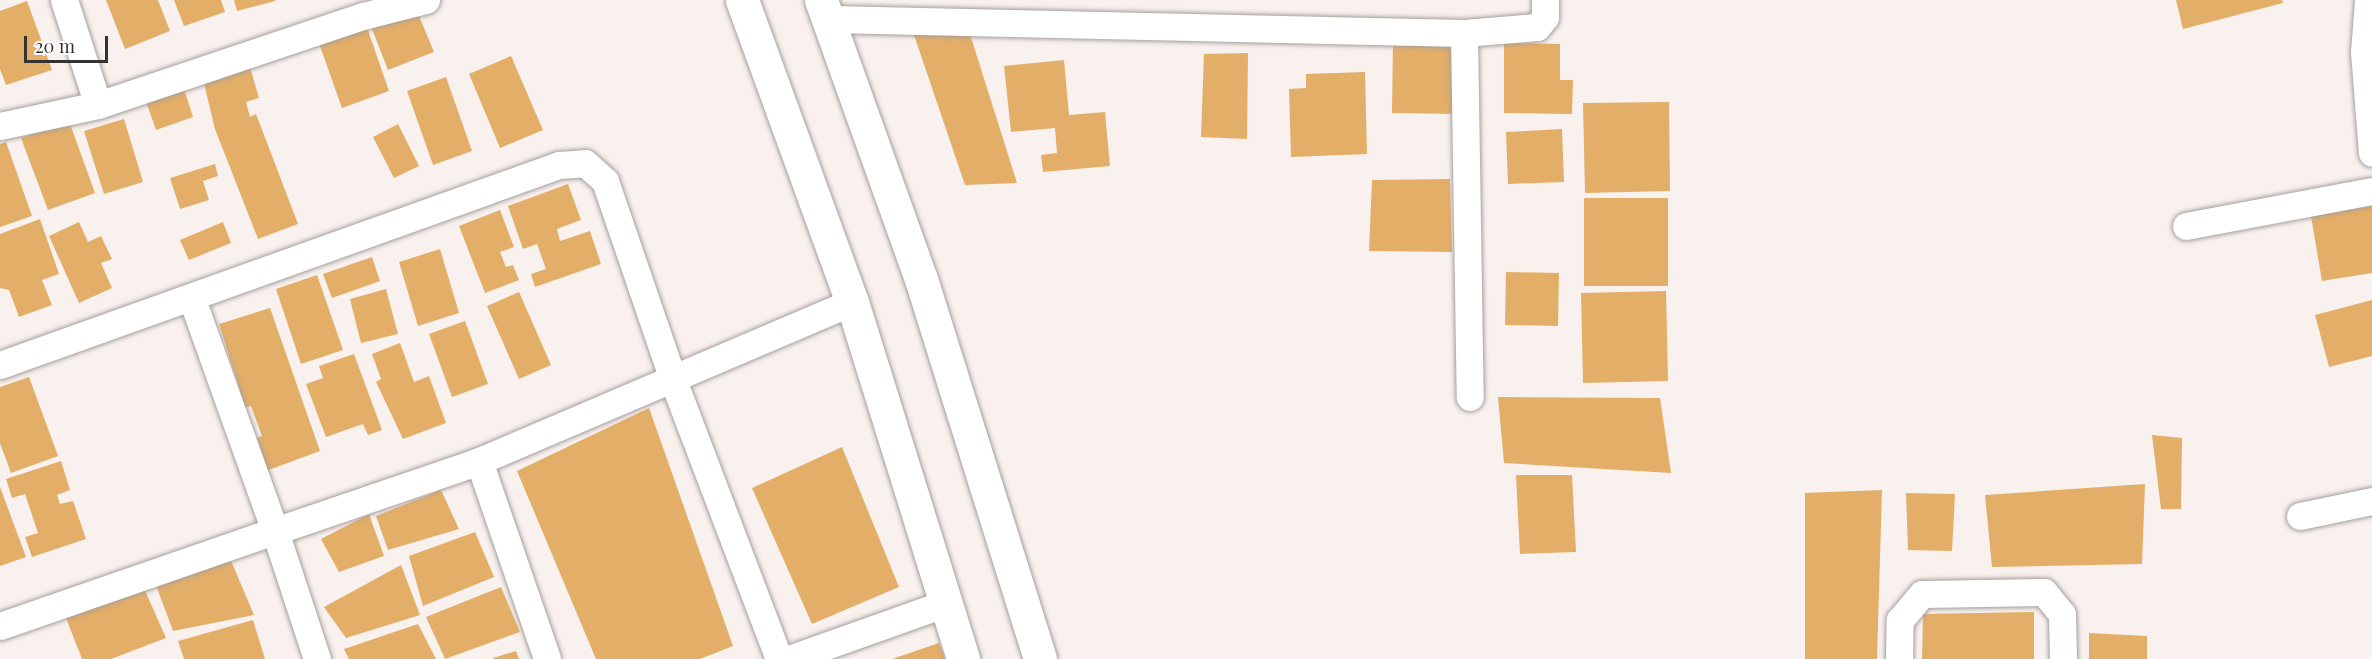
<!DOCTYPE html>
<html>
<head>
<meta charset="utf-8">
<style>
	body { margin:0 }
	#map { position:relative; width:2372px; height:659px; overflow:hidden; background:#f8f1ee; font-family:"Playfair Display",serif }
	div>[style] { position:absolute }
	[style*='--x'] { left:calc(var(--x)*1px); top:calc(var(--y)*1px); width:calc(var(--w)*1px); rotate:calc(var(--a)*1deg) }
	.building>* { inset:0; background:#e3ae68 }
	.roads { filter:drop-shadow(0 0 2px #a59f9d) drop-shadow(0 0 2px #a59f9d) }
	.street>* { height:27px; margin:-13.5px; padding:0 13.5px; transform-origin:13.5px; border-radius:13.5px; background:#fff }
	.primary>* { height:33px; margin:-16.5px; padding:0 16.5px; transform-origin:16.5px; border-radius:16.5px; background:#fff }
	span { translate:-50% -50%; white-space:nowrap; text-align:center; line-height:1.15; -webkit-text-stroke:4.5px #fff; paint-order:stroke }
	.scale { position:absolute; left:24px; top:36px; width:84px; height:27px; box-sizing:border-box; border:3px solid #353331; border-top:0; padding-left:8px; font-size:18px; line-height:21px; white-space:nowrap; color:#353331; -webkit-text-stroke:4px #fff; paint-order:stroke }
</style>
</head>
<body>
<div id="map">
	<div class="building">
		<div style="clip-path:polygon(106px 0,158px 0,170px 31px,125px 49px)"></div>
		<div style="clip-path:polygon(174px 0,221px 0,225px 12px,184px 26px)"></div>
		<div style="clip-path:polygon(234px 0,275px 0,275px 1px,237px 11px)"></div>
		<div style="clip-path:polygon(2176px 0,2282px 0,2283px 3px,2183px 29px)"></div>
		<div style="clip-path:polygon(27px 1px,52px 70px,6px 85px,0 69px,0 11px)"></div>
		<div style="clip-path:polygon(417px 11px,434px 52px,388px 70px,372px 29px)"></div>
		<div style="clip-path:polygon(363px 16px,389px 91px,342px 108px,315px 32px)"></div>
		<div style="clip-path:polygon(969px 31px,1017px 183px,965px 185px,913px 32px)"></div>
		<div style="clip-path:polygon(1393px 40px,1459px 40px,1458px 114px,1392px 113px)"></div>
		<div style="clip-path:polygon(1504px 43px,1560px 44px,1560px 80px,1573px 80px,1572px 114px,1504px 113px)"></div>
		<div style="clip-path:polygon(1248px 53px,1247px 139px,1201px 137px,1204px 54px)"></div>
		<div style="clip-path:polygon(511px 56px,543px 130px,500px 148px,469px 74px)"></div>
		<div style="clip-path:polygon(247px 57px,259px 98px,246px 102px,250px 117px,256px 114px,298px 224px,258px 239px,215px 129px,201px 71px)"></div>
		<div style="clip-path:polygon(1064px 60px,1069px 115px,1105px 112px,1110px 166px,1043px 172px,1041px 155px,1057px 153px,1055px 128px,1011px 132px,1004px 66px)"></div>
		<div style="clip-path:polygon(1365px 72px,1367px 154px,1291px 157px,1289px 89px,1306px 88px,1306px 74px)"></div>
		<div style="clip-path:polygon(446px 77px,472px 151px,433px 165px,407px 91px)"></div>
		<div style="clip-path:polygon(182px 83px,193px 117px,156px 130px,144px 96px)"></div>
		<div style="clip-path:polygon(1669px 102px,1670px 191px,1585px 193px,1583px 103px)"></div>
		<div style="clip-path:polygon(124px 119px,143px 182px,104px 194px,84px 131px)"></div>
		<div style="clip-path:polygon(69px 121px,95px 193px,48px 210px,21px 138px)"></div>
		<div style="clip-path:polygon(398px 124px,419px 166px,394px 178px,373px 137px)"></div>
		<div style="clip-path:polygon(1562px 129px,1564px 182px,1508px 184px,1506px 132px)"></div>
		<div style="clip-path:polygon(6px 142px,32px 216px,0 227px,0 144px)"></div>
		<div style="clip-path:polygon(215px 164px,218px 176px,203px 181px,209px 200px,180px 209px,170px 178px)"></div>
		<div style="clip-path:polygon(1450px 179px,1452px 252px,1369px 251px,1372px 180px)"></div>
		<div style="clip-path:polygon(568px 184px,581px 220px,557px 229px,560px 241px,590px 231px,601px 264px,535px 287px,531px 274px,546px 269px,537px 244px,523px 249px,508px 206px)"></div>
		<div style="clip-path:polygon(1584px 198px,1668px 198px,1668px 286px,1584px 286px)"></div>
		<div style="clip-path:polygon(2372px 206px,2372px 273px,2322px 281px,2311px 216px)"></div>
		<div style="clip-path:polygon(500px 210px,514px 247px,500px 252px,506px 267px,513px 265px,519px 280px,485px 293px,459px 226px)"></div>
		<div style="clip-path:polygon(40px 219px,59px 274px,42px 280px,52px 305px,19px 317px,9px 290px,0 288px,0 234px)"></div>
		<div style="clip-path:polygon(79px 222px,88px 242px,101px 236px,112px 259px,101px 263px,112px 288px,79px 303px,49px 236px)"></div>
		<div style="clip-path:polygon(223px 222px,231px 243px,189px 260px,180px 240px)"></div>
		<div style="clip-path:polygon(440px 249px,459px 313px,418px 326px,399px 262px)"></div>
		<div style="clip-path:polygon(372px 257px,380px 281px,332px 298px,323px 274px)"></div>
		<div style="clip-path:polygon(1506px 272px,1559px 273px,1558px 326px,1505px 325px)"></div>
		<div style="clip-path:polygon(317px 275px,343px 350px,301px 364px,276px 289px)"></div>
		<div style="clip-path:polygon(386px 289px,398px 334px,361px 343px,350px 299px)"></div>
		<div style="clip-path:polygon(1666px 291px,1668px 381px,1583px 383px,1581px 293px)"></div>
		<div style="clip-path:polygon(519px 292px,551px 365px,519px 379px,487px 306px)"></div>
		<div style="clip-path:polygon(2372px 300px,2372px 356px,2329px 367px,2315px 315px)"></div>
		<div style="clip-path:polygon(270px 308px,320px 451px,266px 471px,255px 439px,262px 436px,251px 406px,240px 409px,234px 393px,240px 390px,219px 324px)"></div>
		<div style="clip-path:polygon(465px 321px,488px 384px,452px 397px,429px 334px)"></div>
		<div style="clip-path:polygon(400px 343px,414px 382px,429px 376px,446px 423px,403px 439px,376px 382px,381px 379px,372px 354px)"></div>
		<div style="clip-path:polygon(354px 354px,382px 430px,368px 435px,363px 424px,326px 437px,306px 384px,323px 378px,319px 366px)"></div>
		<div style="clip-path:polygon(29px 377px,58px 456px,11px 473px,0 443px,0 387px)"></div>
		<div style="clip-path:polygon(1498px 397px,1660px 398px,1671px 473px,1504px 463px)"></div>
		<div style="clip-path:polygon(649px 408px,733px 646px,700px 659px,596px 659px,517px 471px)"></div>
		<div style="clip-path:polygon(2152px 435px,2182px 438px,2181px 509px,2161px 509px)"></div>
		<div style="clip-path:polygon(842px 447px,899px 587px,812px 624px,752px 488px)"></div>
		<div style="clip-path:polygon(61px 461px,70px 490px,57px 495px,60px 504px,73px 501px,86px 539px,32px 557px,25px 537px,38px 533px,25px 494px,12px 498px,6px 479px)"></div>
		<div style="clip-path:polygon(1516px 475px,1572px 475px,1576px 552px,1520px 554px)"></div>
		<div style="clip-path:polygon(2145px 484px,2142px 564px,1992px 567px,1985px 495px)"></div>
		<div style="clip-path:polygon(0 487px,26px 557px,0 566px)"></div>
		<div style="clip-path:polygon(441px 490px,459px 529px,388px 550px,376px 516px)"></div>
		<div style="clip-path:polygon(1882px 490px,1877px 659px,1805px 659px,1805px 493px)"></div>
		<div style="clip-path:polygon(1906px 493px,1955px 494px,1952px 551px,1908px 550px)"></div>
		<div style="clip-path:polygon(369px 514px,384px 556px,339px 572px,321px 539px)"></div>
		<div style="clip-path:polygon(475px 532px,494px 577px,423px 606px,409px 556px)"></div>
		<div style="clip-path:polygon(229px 556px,254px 615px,173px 631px,154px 580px)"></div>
		<div style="clip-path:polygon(401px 565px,420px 615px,346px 638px,324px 607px)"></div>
		<div style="clip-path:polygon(143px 586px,166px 638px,111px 659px,82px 659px,64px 613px)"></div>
		<div style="clip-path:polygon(501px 587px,520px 632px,445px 659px,426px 617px)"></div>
		<div style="clip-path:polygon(2034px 612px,2034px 659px,1922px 659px,1923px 614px)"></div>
		<div style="clip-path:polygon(253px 620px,265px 659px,184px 659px,178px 641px)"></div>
		<div style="clip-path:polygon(418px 624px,436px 659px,349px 659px,344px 649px)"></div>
		<div style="clip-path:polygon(2089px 633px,2147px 636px,2147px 659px,2089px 659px)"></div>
		<div style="clip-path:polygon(939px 643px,945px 659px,892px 659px)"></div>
		<div style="clip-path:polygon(516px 651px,519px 659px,493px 659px,493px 658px)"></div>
	</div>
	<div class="roads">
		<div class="street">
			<div style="--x:64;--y:0;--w:110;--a:72.1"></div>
			<div style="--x:2368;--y:0;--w:52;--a:94.4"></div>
			<div style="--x:2364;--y:52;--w:101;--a:85.5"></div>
			<div style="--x:830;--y:19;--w:634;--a:1.27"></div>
			<div style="--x:1464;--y:33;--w:73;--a:-4.7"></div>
			<div style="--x:1537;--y:27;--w:13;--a:-51"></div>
			<div style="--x:1545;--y:17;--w:17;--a:-90"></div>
			<div style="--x:1464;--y:33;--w:364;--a:89.1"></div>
			<div style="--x:0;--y:126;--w:100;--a:-12.1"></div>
			<div style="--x:98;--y:105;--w:280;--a:-18.6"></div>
			<div style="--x:363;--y:16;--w:65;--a:-14.3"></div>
			<div style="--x:2186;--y:226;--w:189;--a:-10.7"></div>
			<div style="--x:0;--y:365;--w:594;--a:-19.69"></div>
			<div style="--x:559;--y:165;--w:26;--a:-4"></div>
			<div style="--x:585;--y:163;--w:27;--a:42"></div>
			<div style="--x:605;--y:181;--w:210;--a:71.1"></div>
			<div style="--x:673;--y:380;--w:298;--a:69.2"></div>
			<div style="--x:479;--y:461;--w:209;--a:71"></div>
			<div style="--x:2300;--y:516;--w:74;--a:-11.8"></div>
			<div style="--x:0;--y:626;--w:291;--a:-19.1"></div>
			<div style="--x:275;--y:531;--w:246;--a:-109.7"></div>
			<div style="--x:317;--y:659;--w:135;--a:-108.2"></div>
			<div style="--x:275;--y:531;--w:216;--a:-18.9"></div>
			<div style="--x:479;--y:461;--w:405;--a:-23.1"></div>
			<div style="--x:789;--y:659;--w:167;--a:-19.6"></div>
			<div style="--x:1899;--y:659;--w:39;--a:-89"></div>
			<div style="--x:1900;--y:620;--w:34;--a:-50"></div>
			<div style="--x:1922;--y:594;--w:122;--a:-0.9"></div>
			<div style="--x:2044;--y:592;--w:28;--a:51"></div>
			<div style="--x:2062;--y:614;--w:45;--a:88.7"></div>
		</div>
		<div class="primary">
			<div style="--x:742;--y:0;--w:321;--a:70"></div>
			<div style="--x:852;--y:302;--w:374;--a:72.7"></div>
			<div style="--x:821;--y:0;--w:296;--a:70.3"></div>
			<div style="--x:921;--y:279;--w:398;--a:72.6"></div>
		</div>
	</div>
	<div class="scale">20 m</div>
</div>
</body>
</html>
